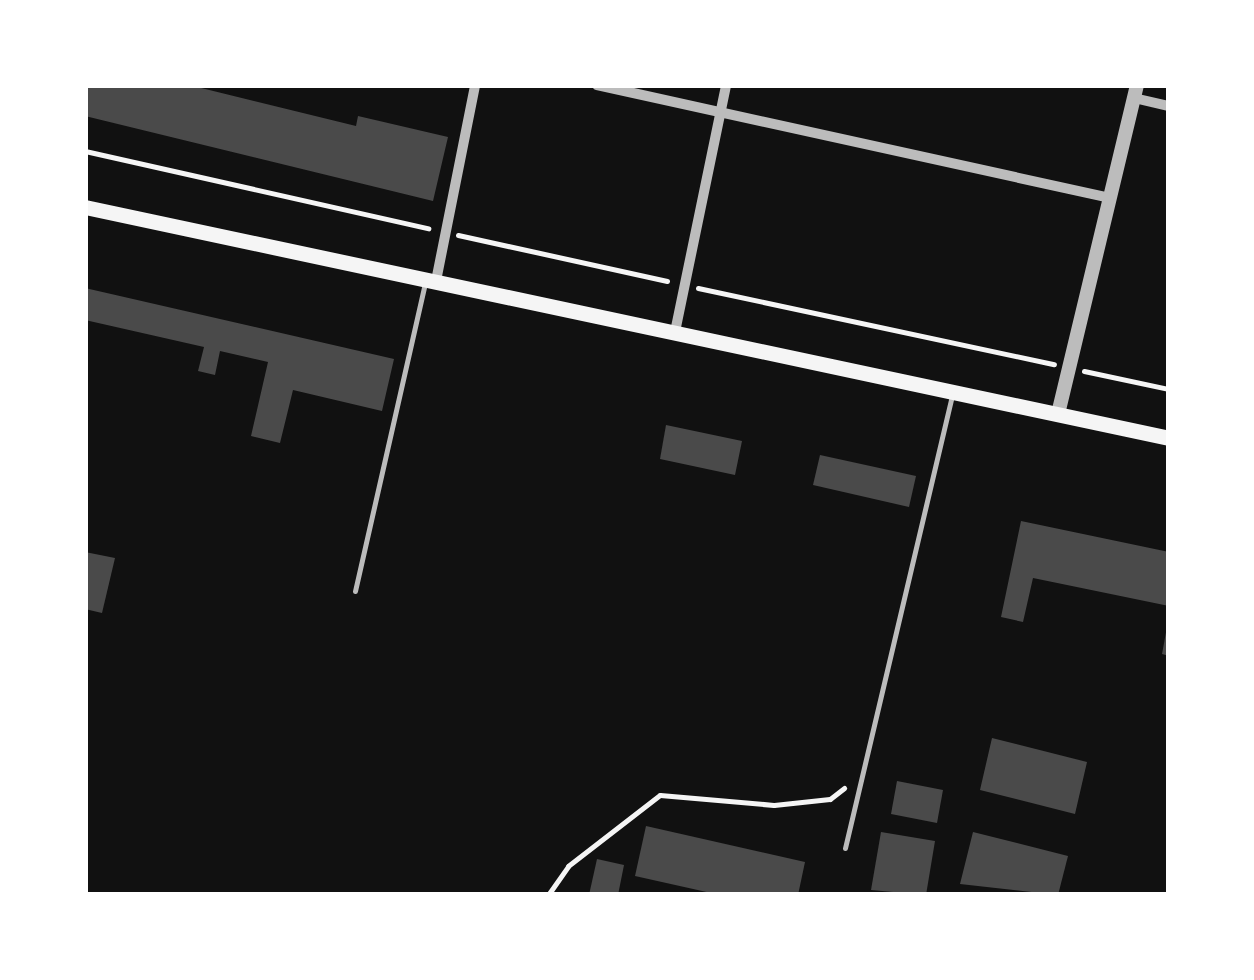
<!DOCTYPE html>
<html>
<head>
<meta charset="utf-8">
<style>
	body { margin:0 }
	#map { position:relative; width:1254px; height:980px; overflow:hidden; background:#111; font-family:"Golos Text",sans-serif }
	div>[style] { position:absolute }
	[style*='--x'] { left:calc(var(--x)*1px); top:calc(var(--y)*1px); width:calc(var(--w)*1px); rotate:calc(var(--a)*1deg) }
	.building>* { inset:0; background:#4a4a4a }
	.path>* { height:5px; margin:-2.5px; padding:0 2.5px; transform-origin:2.5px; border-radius:2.5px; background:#f5f5f5 }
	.service>* { height:5px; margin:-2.5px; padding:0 2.5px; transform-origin:2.5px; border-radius:2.5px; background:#bcbcbc }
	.minor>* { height:10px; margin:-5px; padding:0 5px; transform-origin:5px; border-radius:5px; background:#bcbcbc }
	.tertiary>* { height:14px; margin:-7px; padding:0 7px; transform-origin:7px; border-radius:7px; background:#bcbcbc }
	.secondary>* { height:15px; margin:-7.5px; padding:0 7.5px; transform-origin:7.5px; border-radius:7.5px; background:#f5f5f5 }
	span { translate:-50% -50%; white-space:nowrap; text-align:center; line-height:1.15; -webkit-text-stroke:8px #fff; paint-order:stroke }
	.frame { position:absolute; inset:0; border:88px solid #fff; pointer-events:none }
</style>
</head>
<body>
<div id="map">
	<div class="building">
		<div style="clip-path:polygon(85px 85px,189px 85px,356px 126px,358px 116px,448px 137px,433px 201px,85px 116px)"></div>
		<div style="clip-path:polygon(85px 288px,394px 359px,382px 411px,293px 390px,280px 443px,251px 436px,268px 362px,220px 351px,215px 375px,198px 371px,204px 347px,85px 320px)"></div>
		<div style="clip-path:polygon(666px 425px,742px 441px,735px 475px,660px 459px)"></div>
		<div style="clip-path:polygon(820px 455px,916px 476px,909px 507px,813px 485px)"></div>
		<div style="clip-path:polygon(1021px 521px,1169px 552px,1169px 606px,1033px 578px,1023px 622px,1001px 617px)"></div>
		<div style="clip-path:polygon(85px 552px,115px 558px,102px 613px,85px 609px)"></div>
		<div style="clip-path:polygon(1167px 627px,1169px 627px,1169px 656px,1162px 654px)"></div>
		<div style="clip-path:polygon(992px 738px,1087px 762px,1075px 814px,980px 790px)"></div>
		<div style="clip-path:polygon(897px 781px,943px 790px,937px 823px,891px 814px)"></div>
		<div style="clip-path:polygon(646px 826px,805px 862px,798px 895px,720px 895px,635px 876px)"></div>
		<div style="clip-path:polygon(881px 832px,935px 841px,926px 895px,871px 890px)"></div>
		<div style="clip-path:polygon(973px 832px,1068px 856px,1058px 895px,960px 884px)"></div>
		<div style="clip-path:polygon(597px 859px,624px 865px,618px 895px,589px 895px)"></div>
	</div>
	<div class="path">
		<div style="--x:85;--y:151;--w:352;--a:12.7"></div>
		<div style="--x:458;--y:235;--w:214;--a:12.4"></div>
		<div style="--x:698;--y:288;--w:364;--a:12.1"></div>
		<div style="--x:1084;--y:371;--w:87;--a:12"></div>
		<div style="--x:548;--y:895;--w:35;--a:-55"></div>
		<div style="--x:568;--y:866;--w:116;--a:-37.7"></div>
		<div style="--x:660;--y:795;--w:114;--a:5"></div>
		<div style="--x:774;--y:805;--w:56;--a:-6.1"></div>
		<div style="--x:830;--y:799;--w:18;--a:-38"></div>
	</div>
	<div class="service">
		<div style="--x:355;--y:591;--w:317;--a:-77.2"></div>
		<div style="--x:845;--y:848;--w:466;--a:-76.7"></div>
	</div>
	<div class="minor">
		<div style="--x:597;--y:85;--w:525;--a:12.42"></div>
		<div style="--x:1134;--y:98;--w:36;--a:13"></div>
		<div style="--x:436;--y:281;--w:200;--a:-78.7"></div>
		<div style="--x:675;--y:332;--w:252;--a:-78.3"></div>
	</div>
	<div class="tertiary">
		<div style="--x:1058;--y:414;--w:338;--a:-76.5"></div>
	</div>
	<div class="secondary">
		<div style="--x:85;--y:207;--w:1108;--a:12.03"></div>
	</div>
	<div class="frame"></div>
</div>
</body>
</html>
